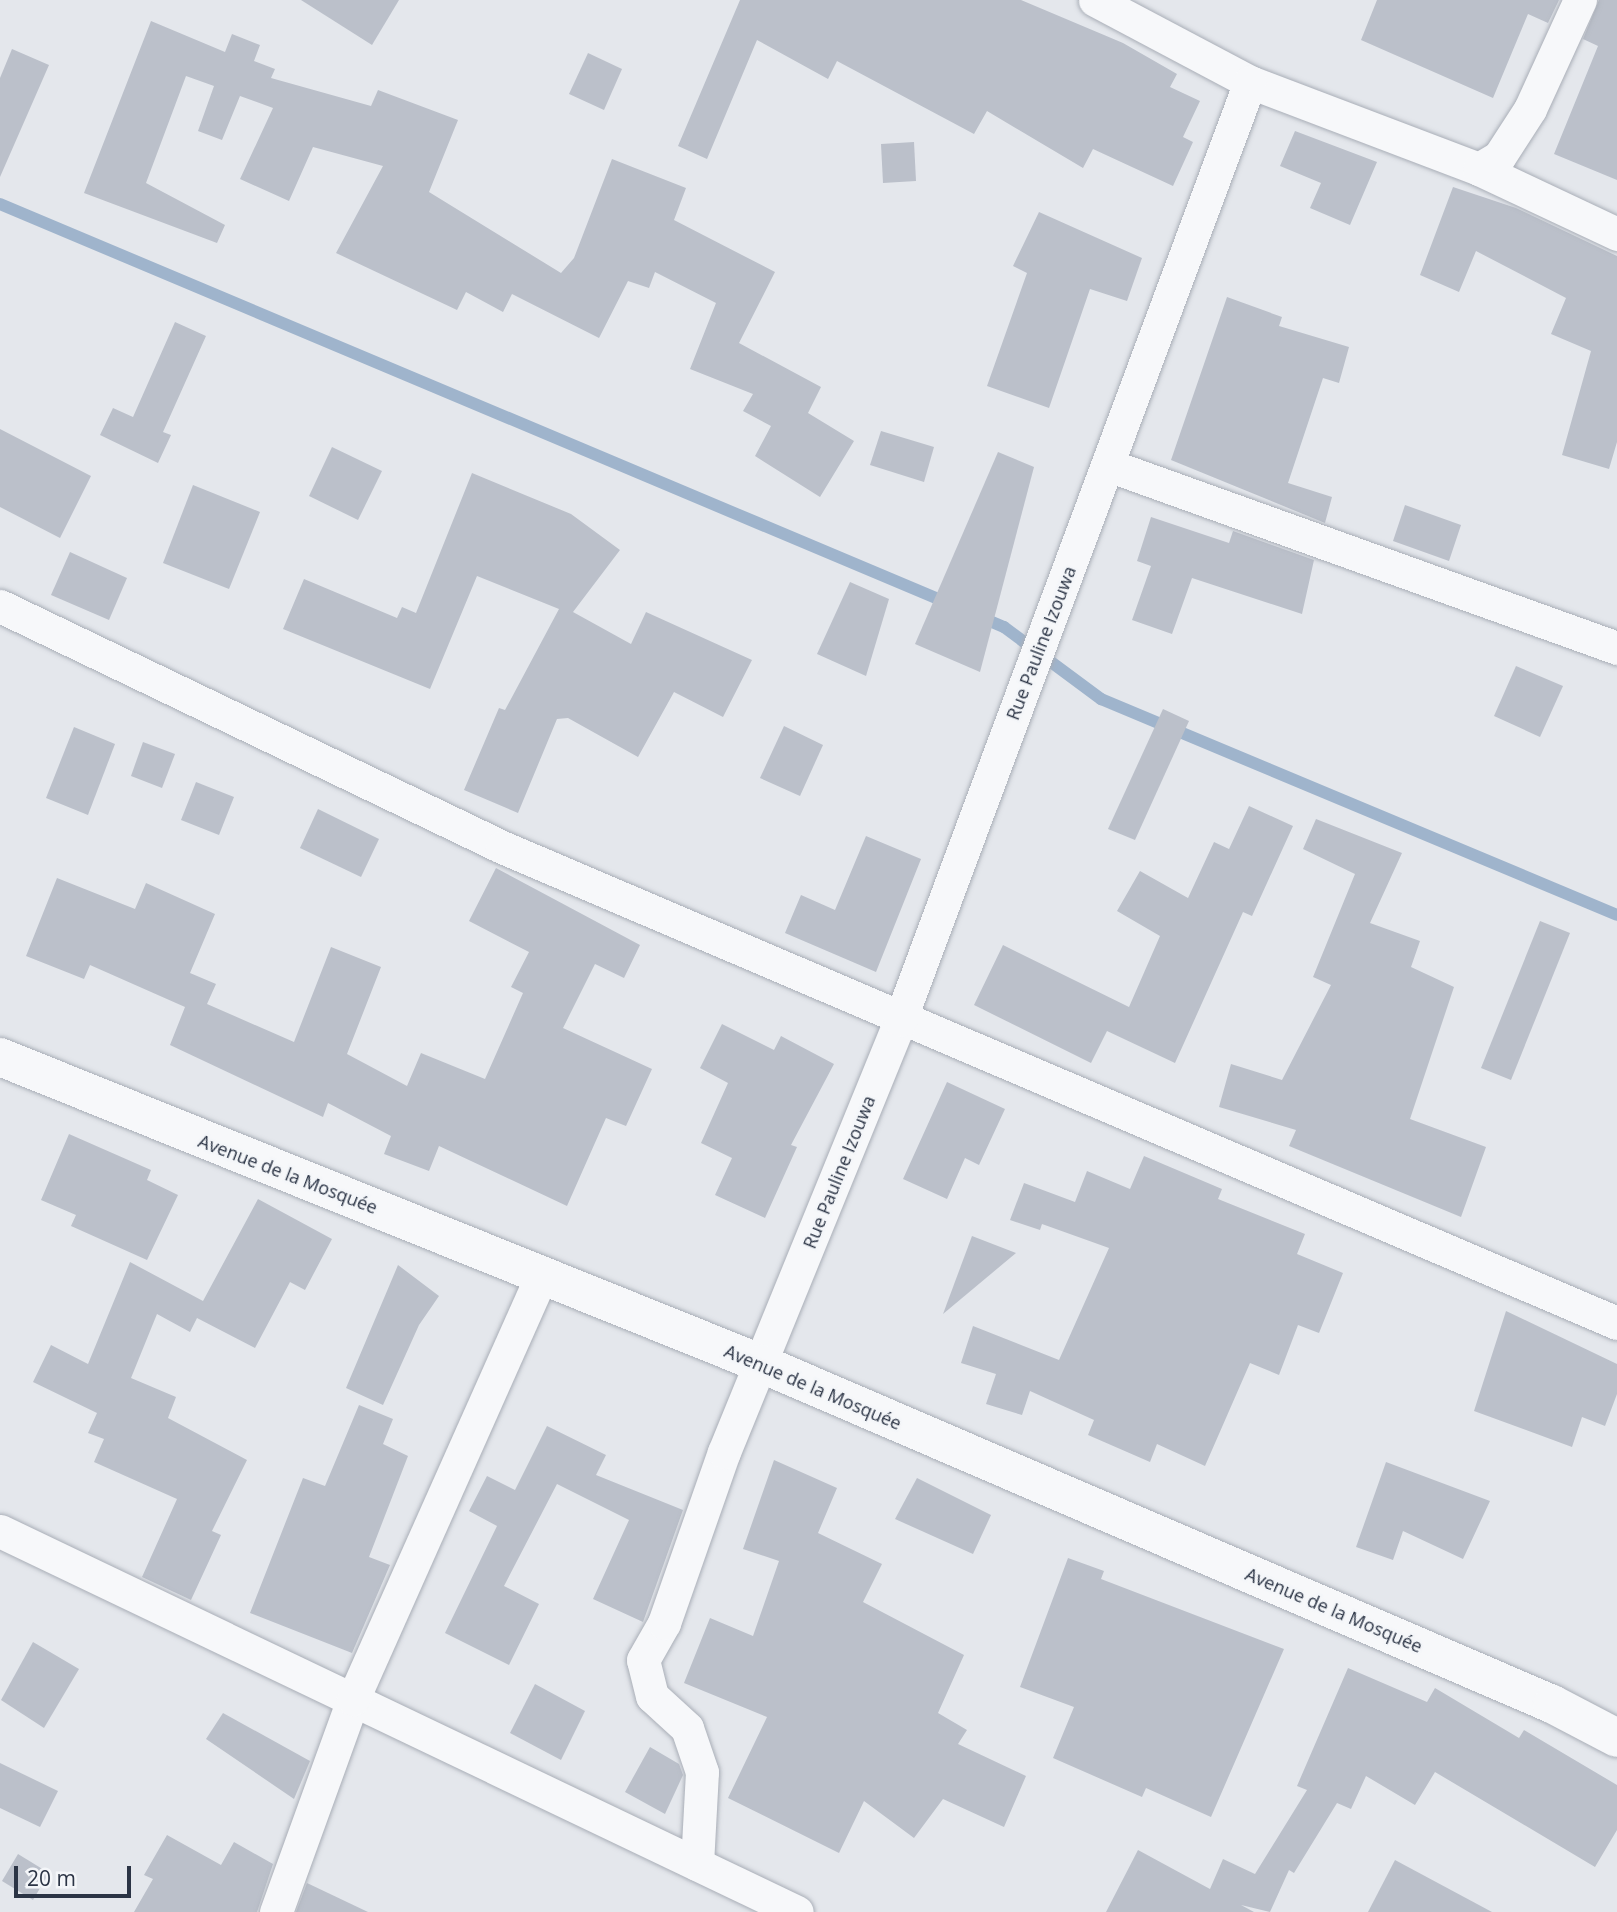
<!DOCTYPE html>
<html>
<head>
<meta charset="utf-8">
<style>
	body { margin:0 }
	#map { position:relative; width:1617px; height:1912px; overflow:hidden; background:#e4e7ec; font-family:"Open Sans",sans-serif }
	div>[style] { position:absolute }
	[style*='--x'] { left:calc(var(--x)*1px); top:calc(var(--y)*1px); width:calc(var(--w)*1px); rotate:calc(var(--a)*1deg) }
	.stream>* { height:12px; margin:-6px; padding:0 6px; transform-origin:6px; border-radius:6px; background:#9fb4cc }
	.building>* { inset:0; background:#bbc0ca }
	.roads { filter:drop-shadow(0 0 2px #a9aeb7) drop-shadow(0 0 2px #a9aeb7) }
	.minor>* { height:33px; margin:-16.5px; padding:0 16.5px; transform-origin:16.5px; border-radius:16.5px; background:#f7f8fa }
	.tertiary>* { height:38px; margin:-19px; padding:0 19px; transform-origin:19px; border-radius:19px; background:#f7f8fa }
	span { translate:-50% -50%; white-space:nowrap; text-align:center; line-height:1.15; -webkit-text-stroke:5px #f4f6f9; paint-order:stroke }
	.street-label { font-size:18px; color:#2b3445 }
	.scale { position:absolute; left:14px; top:1866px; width:117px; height:32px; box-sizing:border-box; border:4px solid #2b3445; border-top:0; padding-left:9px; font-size:21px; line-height:24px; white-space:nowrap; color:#2b3445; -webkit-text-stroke:5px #f4f6f9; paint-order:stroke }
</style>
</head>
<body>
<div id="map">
	<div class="stream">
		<div style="--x:0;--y:204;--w:1029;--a:22.83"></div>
		<div style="--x:978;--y:616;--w:28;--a:23"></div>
		<div style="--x:1004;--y:627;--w:121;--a:36.6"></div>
		<div style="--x:1101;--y:699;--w:559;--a:22.71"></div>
	</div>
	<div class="building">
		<div style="clip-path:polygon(301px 0,399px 0,372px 45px)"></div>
		<div style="clip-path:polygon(740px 0,1021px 0,1123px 43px,1177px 74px,1170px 87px,1200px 101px,1183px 137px,1193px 142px,1173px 186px,1093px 149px,1083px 168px,987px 111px,974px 134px,837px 61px,828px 79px,757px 40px,707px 159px,678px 146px)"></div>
		<div style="clip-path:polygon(1377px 0,1559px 0,1548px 23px,1528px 14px,1493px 98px,1361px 40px)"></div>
		<div style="clip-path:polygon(1599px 0,1617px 0,1617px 180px,1554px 154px,1598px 46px,1583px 39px)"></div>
		<div style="clip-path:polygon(151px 21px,225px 52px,232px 34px,260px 45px,254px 61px,275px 69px,271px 78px,371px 106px,378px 90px,458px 120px,429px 192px,561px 273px,574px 258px,612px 159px,686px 188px,674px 220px,775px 272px,739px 343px,821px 387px,808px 413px,854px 441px,820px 497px,755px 456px,771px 426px,743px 411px,753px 394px,690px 369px,716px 303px,655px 272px,649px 288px,628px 281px,599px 338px,512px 294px,503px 312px,466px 292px,457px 310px,336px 253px,383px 166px,313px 147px,289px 201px,240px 179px,273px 108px,240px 96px,222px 140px,198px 131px,214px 86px,186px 76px,146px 183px,225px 225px,217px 243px,84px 193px)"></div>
		<div style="clip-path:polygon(12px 49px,49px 65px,0 177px,0 78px)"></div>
		<div style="clip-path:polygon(588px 53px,622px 69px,604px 110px,569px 94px)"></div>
		<div style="clip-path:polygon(1295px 131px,1377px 162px,1350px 225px,1310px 208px,1321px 183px,1280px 166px)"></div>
		<div style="clip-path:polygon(914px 142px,916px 181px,883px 183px,881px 144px)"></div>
		<div style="clip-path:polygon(1453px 187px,1516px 208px,1617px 256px,1617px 442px,1609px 469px,1562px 455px,1591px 351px,1551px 334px,1566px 298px,1476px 251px,1459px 292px,1420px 275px)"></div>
		<div style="clip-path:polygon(1039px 212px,1142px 258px,1127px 301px,1090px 289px,1049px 408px,987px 386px,1027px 273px,1013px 266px)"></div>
		<div style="clip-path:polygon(1227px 297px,1282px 317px,1279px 326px,1349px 347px,1339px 383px,1323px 378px,1288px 483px,1332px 497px,1325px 523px,1171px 460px)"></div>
		<div style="clip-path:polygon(175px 322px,206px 336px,163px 432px,171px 435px,158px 463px,100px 435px,113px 408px,133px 417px)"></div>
		<div style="clip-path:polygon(0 429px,91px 476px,60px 538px,0 507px)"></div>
		<div style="clip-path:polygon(881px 431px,934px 447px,924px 482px,870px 465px)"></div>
		<div style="clip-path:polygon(332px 447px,382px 471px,358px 520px,309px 496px)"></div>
		<div style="clip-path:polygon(998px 452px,1034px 467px,980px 672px,915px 644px)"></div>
		<div style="clip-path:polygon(472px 473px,571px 514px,620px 550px,573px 612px,631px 644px,646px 612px,752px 660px,723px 717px,674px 692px,638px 757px,568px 718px,557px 719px,518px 813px,464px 790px,499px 708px,505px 710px,559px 609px,477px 576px,430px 689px,283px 629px,304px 579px,397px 618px,402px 607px,416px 613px)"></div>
		<div style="clip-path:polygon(193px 485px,260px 512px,229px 589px,163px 563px)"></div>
		<div style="clip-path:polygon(1405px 505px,1461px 525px,1449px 561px,1393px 541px)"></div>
		<div style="clip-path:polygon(1151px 517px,1229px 543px,1233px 531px,1314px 560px,1302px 614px,1192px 578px,1172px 634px,1132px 620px,1151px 566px,1137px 561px)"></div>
		<div style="clip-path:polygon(70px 552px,127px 578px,109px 620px,51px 595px)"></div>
		<div style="clip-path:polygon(850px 582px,889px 599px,866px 676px,817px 654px)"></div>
		<div style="clip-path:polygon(1516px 666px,1563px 686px,1540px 737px,1494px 716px)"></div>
		<div style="clip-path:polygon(1163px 709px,1189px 721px,1135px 840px,1108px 829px)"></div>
		<div style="clip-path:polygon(784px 726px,823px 745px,800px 796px,760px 778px)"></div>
		<div style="clip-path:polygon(74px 727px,115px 744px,88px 815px,46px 798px)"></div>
		<div style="clip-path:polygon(143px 742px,175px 754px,162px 788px,131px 776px)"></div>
		<div style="clip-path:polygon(196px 782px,234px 797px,219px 835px,181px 820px)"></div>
		<div style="clip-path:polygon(1249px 806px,1293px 826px,1252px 916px,1243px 912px,1175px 1063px,1107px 1031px,1091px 1063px,974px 1005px,1003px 945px,1129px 1007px,1160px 936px,1117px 911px,1140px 871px,1188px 898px,1214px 842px,1229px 849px)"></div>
		<div style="clip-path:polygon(318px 809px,379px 839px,361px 877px,300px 848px)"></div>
		<div style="clip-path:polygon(1316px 819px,1402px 853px,1370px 923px,1420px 941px,1411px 967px,1454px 987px,1410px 1119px,1486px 1147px,1461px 1217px,1289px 1146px,1296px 1130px,1219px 1107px,1231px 1064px,1282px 1080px,1331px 985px,1313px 977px,1355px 874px,1303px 849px)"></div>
		<div style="clip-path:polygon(866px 836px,921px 859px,876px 972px,785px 933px,801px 895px,835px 910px)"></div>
		<div style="clip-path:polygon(496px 868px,640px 945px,624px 978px,595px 964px,563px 1028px,652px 1069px,626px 1126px,606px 1118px,567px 1206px,439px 1146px,429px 1171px,384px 1154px,391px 1136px,328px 1103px,323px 1117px,170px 1045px,185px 1007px,90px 965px,84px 979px,26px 956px,57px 878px,135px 909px,146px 883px,215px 914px,190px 973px,216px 984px,207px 1004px,294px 1042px,331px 947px,381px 967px,347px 1054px,407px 1086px,421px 1053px,485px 1079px,523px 993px,511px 987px,529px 952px,469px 921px)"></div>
		<div style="clip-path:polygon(1540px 921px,1570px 933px,1511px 1080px,1481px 1068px)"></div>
		<div style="clip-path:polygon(722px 1024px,774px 1050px,781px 1036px,834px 1064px,791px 1145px,797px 1147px,765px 1218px,715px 1195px,732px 1158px,701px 1143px,728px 1083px,700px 1068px)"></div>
		<div style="clip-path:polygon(947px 1082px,1005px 1109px,979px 1165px,965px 1158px,947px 1199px,903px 1179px)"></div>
		<div style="clip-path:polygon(69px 1134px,151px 1170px,147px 1180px,178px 1195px,147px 1260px,71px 1226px,76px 1215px,41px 1200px)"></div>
		<div style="clip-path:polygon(1144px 1156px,1222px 1189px,1218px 1199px,1305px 1234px,1297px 1254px,1343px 1273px,1319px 1333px,1298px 1325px,1279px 1375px,1250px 1363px,1205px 1466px,1157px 1444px,1150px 1462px,1088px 1435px,1094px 1420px,1030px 1391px,1022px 1415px,986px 1404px,996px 1374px,961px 1363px,973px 1326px,1059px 1360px,1109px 1248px,1042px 1224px,1040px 1230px,1010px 1220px,1024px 1183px,1075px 1202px,1087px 1171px,1130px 1189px)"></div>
		<div style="clip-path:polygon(258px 1199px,332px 1239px,305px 1290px,290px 1282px,255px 1348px,197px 1318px,190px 1332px,157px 1314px,131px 1378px,176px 1397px,168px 1418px,247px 1460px,212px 1531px,221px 1535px,191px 1600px,142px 1577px,177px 1499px,94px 1462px,104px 1439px,88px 1433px,97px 1413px,33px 1382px,51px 1345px,88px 1364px,130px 1262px,203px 1301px)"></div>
		<div style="clip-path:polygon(972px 1236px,1016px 1253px,943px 1314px)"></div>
		<div style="clip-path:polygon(398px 1265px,439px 1296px,419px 1325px,383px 1405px,346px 1388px)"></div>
		<div style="clip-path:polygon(1506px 1311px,1617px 1364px,1617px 1394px,1605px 1426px,1582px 1417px,1572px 1447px,1474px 1411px)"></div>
		<div style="clip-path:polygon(359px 1405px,393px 1419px,383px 1444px,408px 1456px,369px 1557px,390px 1565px,352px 1653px,250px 1613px,303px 1478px,325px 1486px)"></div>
		<div style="clip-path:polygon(547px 1426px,606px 1455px,596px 1475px,683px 1510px,643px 1622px,593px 1599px,629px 1520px,557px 1484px,504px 1586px,539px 1604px,509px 1665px,445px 1633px,497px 1526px,469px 1511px,487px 1476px,515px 1490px)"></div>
		<div style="clip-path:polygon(774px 1460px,837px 1488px,818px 1533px,882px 1564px,863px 1602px,964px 1655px,938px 1713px,967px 1730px,958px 1744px,1026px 1776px,1004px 1827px,943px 1799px,914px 1838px,864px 1801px,839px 1853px,728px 1798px,767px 1717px,684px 1683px,710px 1618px,753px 1636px,779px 1561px,743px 1549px)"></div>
		<div style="clip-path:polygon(1386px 1462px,1490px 1501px,1463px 1559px,1403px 1531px,1393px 1560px,1356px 1547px)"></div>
		<div style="clip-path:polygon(917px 1478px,991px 1515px,973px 1554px,895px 1519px)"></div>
		<div style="clip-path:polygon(1068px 1558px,1104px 1571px,1101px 1579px,1284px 1649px,1211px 1817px,1146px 1788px,1142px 1797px,1053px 1758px,1074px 1707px,1020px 1687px)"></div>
		<div style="clip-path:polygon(33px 1642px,79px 1669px,44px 1728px,1px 1700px)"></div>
		<div style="clip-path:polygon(1348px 1668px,1427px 1702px,1435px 1688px,1519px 1738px,1524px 1730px,1617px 1785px,1617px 1830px,1595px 1867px,1435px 1772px,1415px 1805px,1366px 1776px,1351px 1809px,1337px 1803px,1294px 1873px,1289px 1870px,1270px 1912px,1241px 1905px,1254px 1912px,1106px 1912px,1138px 1850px,1210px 1889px,1223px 1859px,1255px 1874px,1307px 1790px,1297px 1786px)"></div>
		<div style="clip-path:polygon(535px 1684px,585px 1711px,561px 1760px,510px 1733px)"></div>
		<div style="clip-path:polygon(223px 1713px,310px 1761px,294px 1799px,206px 1739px)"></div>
		<div style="clip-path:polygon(650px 1747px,679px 1764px,683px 1775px,665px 1814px,625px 1792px)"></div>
		<div style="clip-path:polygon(0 1763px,58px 1791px,40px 1827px,0 1808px)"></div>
		<div style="clip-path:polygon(167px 1835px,221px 1865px,234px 1842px,273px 1864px,257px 1912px,134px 1912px,153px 1879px,144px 1875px)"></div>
		<div style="clip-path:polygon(18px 1854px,49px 1873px,33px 1900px,2px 1881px)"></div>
		<div style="clip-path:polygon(1395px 1860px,1492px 1912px,1368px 1912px)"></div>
		<div style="clip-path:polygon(307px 1883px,368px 1912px,296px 1912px)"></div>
	</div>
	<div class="roads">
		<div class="minor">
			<div style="--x:1095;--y:0;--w:175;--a:27.9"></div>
			<div style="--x:1250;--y:82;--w:245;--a:20.8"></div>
			<div style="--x:1479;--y:169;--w:153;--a:25.2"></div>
			<div style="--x:1479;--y:169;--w:23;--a:-31"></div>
			<div style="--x:1499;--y:157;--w:57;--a:-57.1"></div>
			<div style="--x:1530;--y:109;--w:120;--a:-65.4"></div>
			<div style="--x:1108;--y:465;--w:541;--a:19.77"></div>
			<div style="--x:0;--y:606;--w:557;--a:25.64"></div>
			<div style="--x:502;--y:847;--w:1212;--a:23.12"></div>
			<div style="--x:0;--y:1531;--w:883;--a:25.55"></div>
			<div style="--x:697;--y:1864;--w:92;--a:-86.9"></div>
			<div style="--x:702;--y:1772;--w:46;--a:-108.8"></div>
			<div style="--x:687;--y:1728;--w:47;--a:-137.6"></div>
			<div style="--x:652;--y:1696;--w:37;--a:-104"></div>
			<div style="--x:643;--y:1660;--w:43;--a:-60.4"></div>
			<div style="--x:664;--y:1623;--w:181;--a:-70.7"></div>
			<div style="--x:724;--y:1452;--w:466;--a:-67.8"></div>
			<div style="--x:900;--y:1020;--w:1001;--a:-69.54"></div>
			<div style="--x:276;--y:1912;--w:226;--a:-70.1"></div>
			<div style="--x:353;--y:1699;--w:465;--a:-66"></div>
		</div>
		<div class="tertiary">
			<div style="--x:0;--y:1057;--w:822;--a:21.94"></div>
			<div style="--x:762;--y:1364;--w:860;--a:23.29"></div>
			<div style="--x:1552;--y:1704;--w:73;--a:27.6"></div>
		</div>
	</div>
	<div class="street-label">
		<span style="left:1041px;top:643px;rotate:-69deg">Rue Pauline Izouwa</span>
		<span style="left:839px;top:1172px;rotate:-68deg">Rue Pauline Izouwa</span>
		<span style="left:288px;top:1174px;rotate:21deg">Avenue de la Mosquée</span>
		<span style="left:813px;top:1387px;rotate:23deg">Avenue de la Mosquée</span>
		<span style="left:1334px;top:1610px;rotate:23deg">Avenue de la Mosquée</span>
	</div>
	<div class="scale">20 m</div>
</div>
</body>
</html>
